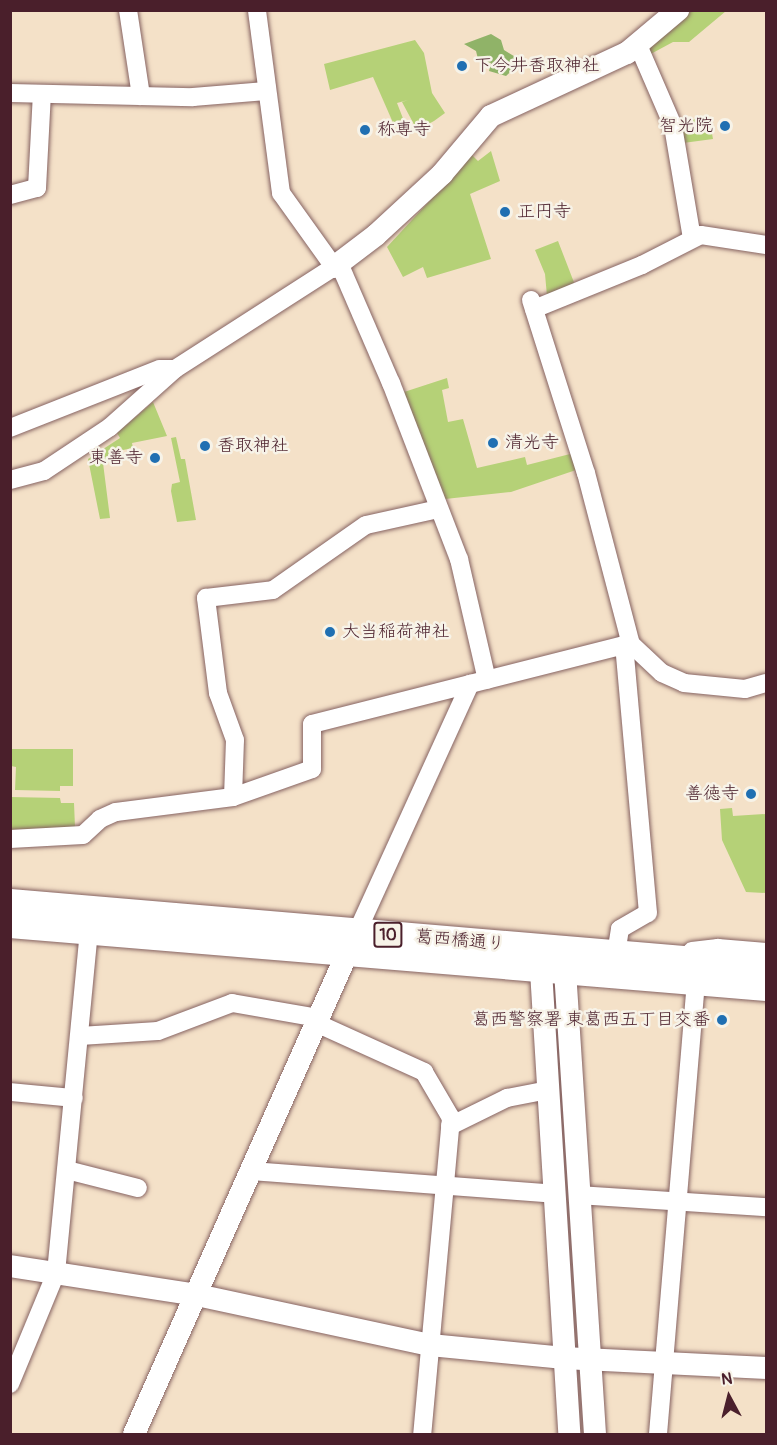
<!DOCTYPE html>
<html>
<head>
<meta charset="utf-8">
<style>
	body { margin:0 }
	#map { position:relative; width:777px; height:1445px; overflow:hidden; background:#f4e1c8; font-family:Pangolin,"Klee One",sans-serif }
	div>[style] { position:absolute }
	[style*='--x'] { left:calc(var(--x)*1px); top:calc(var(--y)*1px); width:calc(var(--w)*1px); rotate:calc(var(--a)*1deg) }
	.green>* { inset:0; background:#b5d177 }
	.forest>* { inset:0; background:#90b368 }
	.roads { filter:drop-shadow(0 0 2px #866362) drop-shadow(0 0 2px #866362) }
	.minor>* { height:18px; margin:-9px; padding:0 9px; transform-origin:9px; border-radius:9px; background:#fff }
	.tertiary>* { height:22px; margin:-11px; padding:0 11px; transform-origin:11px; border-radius:11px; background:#fff }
	.primary>* { height:28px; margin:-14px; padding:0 14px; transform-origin:14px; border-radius:14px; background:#fff }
	.dots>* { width:16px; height:16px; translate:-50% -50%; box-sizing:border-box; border:3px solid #f7f3e8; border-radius:50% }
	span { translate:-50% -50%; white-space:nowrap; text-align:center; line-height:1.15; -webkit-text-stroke:5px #f7f3e8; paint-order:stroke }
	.shield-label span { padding:2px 4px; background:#f7f3e8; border:2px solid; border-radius:4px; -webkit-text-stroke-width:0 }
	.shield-label { font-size:16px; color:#4a1f2b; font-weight:700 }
	.poi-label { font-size:18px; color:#4a1f2b }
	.left { translate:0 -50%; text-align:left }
	.right { translate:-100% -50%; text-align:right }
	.street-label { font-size:18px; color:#4a1f2b }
	.frame { position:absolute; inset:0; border:12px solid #4a1f2b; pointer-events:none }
	.north { position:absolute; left:699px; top:1367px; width:60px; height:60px; -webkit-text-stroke:4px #f7f3e8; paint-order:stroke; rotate:353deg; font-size:16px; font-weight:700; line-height:24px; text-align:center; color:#4a1f2b }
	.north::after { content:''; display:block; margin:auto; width:21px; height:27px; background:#4a1f2b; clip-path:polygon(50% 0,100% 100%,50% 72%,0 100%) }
</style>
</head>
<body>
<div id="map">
	<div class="green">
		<div style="clip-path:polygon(691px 11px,726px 11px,689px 42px,673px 42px,647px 56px,644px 47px)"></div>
		<div style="clip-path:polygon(415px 40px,424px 53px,432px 93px,445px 113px,434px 121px,417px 130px,402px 102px,408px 100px,397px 103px,404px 121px,394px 125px,373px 77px,330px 90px,324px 64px)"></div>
		<div style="clip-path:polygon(709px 117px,713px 139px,683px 143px,678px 122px)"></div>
		<div style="clip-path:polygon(491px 151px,500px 181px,470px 194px,491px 259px,427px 278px,423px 267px,403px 277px,387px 247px,472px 155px,478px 161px)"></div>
		<div style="clip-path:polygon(558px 241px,575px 285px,547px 296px,545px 274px,535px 250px)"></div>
		<div style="clip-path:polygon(447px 378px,449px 388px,442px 390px,448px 422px,463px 419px,477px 468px,525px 457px,527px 465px,574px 453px,579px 469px,511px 492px,445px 499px,401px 393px)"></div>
		<div style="clip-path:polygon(153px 402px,167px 436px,132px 443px,133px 448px,118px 451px,118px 455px,103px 463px,110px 518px,100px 519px,88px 459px,120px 438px,117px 433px)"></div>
		<div style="clip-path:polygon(176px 437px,181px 459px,185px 459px,196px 520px,177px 522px,171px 491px,172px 484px,180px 482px,171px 438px)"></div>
		<div style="clip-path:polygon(11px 749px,73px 749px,73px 786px,60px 786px,60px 791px,15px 790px,16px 767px,11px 766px)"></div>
		<div style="clip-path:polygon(10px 797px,60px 798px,61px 803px,74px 803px,75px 827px,11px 830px)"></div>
		<div style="clip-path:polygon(732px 808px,733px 816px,766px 814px,766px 893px,746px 892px,722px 840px,720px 809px)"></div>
	</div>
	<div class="forest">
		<div style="clip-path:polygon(491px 34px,501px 40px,504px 50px,522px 61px,506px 76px,489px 71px,491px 63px,478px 59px,476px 51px,464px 44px)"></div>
	</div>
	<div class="roads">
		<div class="minor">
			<div style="--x:128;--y:10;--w:87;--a:81.4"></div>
			<div style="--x:638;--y:45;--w:88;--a:66.6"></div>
			<div style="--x:673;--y:126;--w:114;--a:80.4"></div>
			<div style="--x:10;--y:93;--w:183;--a:1.3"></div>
			<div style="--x:193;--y:97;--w:73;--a:-4.7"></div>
			<div style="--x:10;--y:195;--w:28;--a:-15"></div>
			<div style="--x:37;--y:188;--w:94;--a:-87"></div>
			<div style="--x:339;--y:263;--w:131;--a:66.6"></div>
			<div style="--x:391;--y:383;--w:189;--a:68.9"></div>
			<div style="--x:459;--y:559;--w:124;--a:77"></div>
			<div style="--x:531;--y:300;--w:182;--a:72.4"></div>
			<div style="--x:586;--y:473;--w:177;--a:75.3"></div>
			<div style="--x:534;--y:309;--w:117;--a:-22.2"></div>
			<div style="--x:642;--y:265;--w:66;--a:-27"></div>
			<div style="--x:701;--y:235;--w:66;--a:8.7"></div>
			<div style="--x:10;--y:428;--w:161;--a:-21.5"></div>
			<div style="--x:160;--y:369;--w:15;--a:0"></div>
			<div style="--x:10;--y:480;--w:35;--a:-15"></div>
			<div style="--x:44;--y:471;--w:79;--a:-33.7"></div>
			<div style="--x:110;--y:427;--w:87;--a:-41.7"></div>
			<div style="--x:175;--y:369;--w:189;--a:-32.7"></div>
			<div style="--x:334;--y:267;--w:91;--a:-125.6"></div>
			<div style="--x:281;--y:193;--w:185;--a:-97.5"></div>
			<div style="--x:233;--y:797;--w:57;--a:-88"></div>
			<div style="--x:235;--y:740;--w:50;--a:-109.9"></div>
			<div style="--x:218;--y:693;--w:96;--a:-97.2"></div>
			<div style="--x:206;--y:598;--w:67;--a:-6.8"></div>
			<div style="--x:273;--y:590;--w:113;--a:-35"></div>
			<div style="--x:366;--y:525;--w:74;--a:-12.5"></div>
			<div style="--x:10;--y:839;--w:73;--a:-3.1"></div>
			<div style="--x:83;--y:835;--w:23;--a:-43"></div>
			<div style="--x:100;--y:819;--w:17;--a:-24"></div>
			<div style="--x:116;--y:812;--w:118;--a:-7.3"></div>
			<div style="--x:233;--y:797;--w:84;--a:-19.5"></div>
			<div style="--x:312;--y:769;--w:45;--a:-90"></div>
			<div style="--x:312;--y:724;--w:322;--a:-14.2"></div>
			<div style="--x:624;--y:645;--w:7;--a:-8"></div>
			<div style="--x:631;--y:644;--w:42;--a:43.1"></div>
			<div style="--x:662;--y:673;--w:24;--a:24"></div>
			<div style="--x:684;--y:683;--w:61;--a:5.6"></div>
			<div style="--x:745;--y:689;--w:22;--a:-16"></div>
			<div style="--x:357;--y:932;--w:273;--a:-65.5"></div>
			<div style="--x:692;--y:951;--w:26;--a:-7"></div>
			<div style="--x:718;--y:948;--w:48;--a:4.8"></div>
			<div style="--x:616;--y:954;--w:25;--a:-81"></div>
			<div style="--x:620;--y:929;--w:32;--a:-30"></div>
			<div style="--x:648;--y:913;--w:269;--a:-95.1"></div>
			<div style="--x:80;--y:1036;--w:78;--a:-3.7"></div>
			<div style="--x:158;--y:1031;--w:79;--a:-20.7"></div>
			<div style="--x:232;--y:1003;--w:81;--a:9.9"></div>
			<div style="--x:312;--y:1017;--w:16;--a:38"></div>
			<div style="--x:325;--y:1027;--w:109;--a:24.4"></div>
			<div style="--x:424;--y:1072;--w:53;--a:59.6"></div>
			<div style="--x:451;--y:1118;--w:317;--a:95.2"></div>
			<div style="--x:10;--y:1092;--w:64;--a:5.4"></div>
			<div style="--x:450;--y:1126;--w:64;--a:-26.2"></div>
			<div style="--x:507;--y:1098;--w:42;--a:-11"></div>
			<div style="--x:67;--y:1170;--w:73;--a:14.2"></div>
			<div style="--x:251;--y:1171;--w:304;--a:4.3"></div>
			<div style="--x:579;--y:1195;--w:187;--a:3.7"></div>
			<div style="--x:10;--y:1384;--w:120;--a:-67.5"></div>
			<div style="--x:56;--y:1273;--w:345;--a:-84.5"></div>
			<div style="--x:658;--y:1434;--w:454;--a:-85.2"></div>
		</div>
		<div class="tertiary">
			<div style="--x:334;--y:267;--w:53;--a:-37.3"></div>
			<div style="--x:376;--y:235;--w:90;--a:-42.7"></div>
			<div style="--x:442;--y:174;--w:76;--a:-49.8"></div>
			<div style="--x:491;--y:116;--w:150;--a:-24.9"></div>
			<div style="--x:627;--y:53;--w:67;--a:-40.1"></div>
			<div style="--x:540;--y:954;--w:481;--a:86.5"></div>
			<div style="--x:564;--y:955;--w:480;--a:86.3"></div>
			<div style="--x:10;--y:1266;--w:189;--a:8.8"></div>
			<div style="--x:197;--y:1295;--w:238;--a:12.1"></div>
			<div style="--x:430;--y:1345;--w:135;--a:5.5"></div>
			<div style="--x:564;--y:1358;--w:202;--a:2.8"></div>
			<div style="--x:134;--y:1434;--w:540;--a:-66.09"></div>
		</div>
		<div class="primary">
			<div style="--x:10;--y:903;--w:759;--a:4.84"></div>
			<div style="--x:10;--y:924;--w:759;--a:4.76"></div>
		</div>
	</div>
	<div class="dots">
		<div style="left:462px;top:66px;background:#1f6fb2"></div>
		<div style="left:725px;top:126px;background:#1f6fb2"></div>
		<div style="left:365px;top:130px;background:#1f6fb2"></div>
		<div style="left:505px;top:212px;background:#1f6fb2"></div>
		<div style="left:493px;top:443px;background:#1f6fb2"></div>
		<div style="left:205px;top:446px;background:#1f6fb2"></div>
		<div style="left:155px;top:458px;background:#1f6fb2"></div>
		<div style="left:330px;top:632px;background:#1f6fb2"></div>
		<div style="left:751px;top:794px;background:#1f6fb2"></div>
		<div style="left:722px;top:1020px;background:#1f6fb2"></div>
	</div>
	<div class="shield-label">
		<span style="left:388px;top:935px">10</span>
	</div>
	<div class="poi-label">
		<span class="left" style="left:474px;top:66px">下今井香取神社</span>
		<span class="right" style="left:713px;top:126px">智光院</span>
		<span class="left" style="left:377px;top:130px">称専寺</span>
		<span class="left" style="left:517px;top:212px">正円寺</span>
		<span class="left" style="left:505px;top:443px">清光寺</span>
		<span class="left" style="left:217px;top:446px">香取神社</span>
		<span class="right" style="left:143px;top:458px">東善寺</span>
		<span class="left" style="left:342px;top:632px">大当稲荷神社</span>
		<span class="right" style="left:739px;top:794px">善徳寺</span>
		<span class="right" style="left:710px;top:1020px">葛西警察署 東葛西五丁目交番</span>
	</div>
	<div class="street-label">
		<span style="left:460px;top:941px;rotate:5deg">葛西橋通り</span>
	</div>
	<div class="frame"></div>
	<div class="north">N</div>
</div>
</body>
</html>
